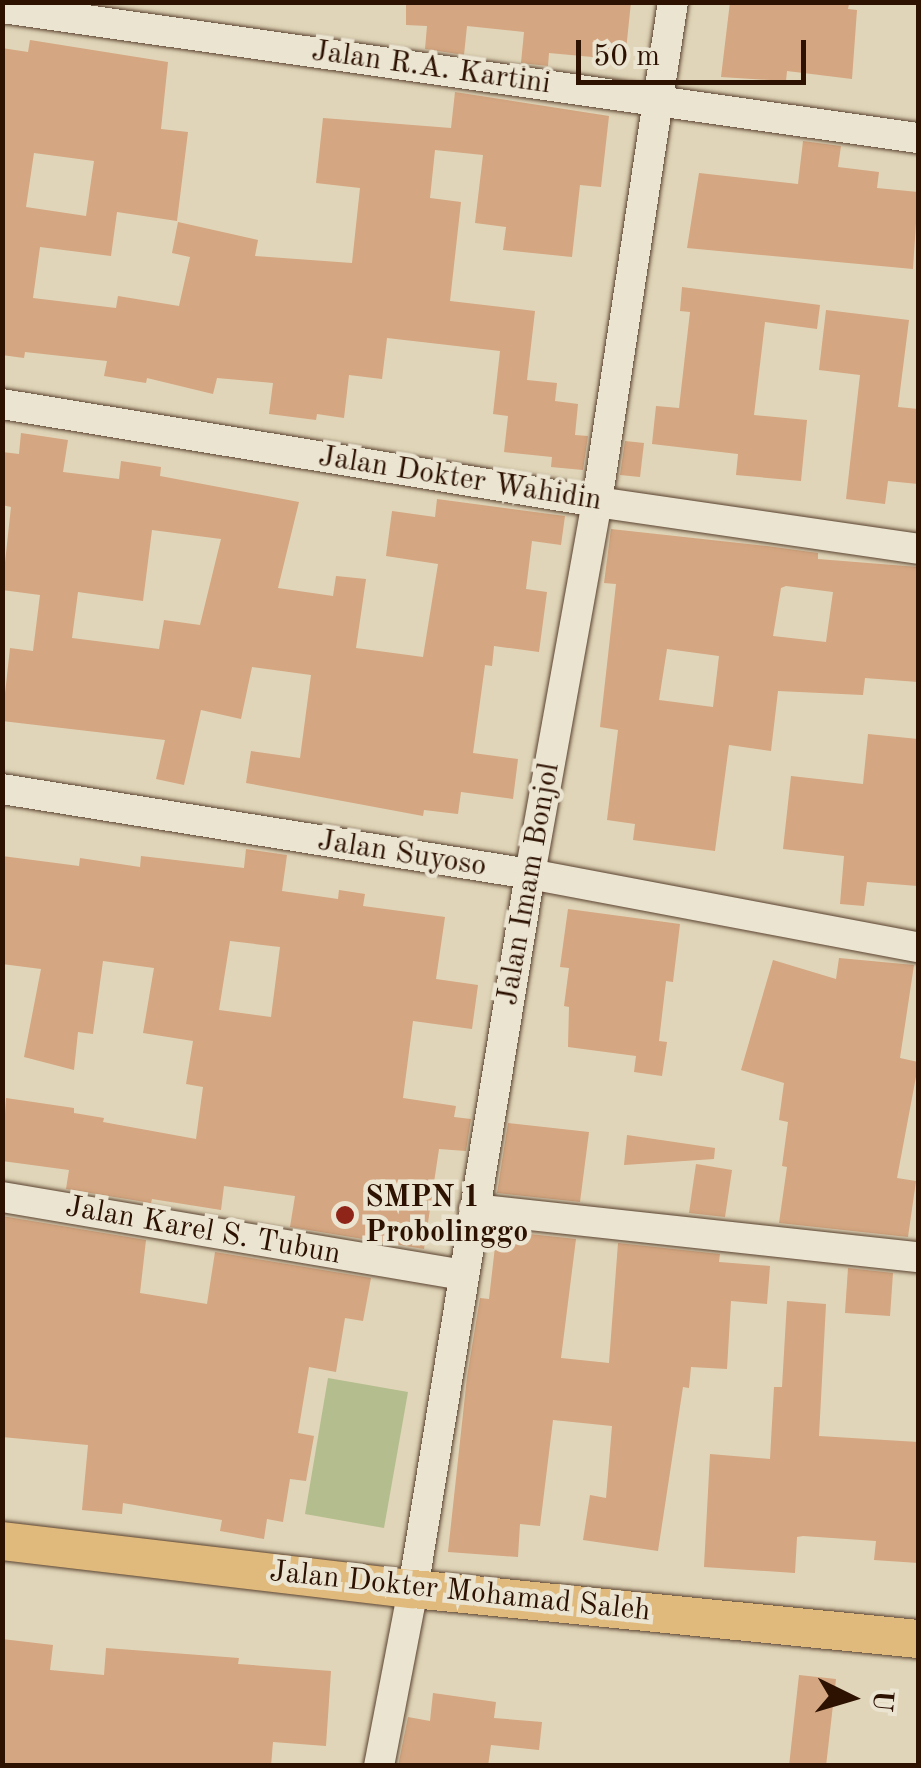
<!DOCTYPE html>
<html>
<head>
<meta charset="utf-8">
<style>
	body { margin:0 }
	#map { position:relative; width:921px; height:1768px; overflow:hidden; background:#e0d5b8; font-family:"Old Standard TT",serif }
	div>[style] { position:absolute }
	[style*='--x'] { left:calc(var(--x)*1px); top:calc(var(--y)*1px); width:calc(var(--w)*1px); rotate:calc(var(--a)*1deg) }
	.green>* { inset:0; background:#b4bd8d }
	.building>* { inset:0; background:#d4a681 }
	.roads { filter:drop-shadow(0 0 2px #5a422f) drop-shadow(0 0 2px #5a422f) }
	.minor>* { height:30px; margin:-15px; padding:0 15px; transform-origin:15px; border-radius:15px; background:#ebe4d1 }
	.major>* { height:38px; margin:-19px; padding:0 19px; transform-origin:19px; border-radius:19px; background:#e0ba7c }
	.dots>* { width:28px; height:28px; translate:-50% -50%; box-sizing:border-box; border:5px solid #ebe4d1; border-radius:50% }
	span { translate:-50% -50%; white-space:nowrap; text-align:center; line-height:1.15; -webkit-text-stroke:9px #ebe4d1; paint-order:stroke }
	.street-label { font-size:30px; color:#2d1101 }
	.poi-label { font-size:30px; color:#2d1101; font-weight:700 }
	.left { translate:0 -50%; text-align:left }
	.frame { position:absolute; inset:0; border:5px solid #2d1101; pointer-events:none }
	.north { position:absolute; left:801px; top:1648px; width:100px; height:100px; -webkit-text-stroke:8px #ebe4d1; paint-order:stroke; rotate:95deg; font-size:28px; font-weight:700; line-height:40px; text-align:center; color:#2d1101 }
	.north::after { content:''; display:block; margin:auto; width:35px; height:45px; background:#2d1101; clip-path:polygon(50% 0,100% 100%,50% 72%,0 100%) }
	.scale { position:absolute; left:576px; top:40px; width:230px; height:45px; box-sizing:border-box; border:5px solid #2d1101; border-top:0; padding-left:12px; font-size:30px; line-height:35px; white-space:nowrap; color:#2d1101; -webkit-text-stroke:8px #ebe4d1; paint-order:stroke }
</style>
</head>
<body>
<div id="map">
	<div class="green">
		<div style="clip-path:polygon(328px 1378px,408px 1392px,384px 1528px,305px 1514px)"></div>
	</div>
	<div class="building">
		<div style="clip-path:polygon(406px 2px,631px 2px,625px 60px,549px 53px,548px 66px,521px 63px,524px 32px,467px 26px,464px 55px,425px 49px,427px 26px,406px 25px)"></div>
		<div style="clip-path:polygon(730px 2px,849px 4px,848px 9px,857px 10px,852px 79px,787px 71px,786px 81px,721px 77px)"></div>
		<div style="clip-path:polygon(evenodd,30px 40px,168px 62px,161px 129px,188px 132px,177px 221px,117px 212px,111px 256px,40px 247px,33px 298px,116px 308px,118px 296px,179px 306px,190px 257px,172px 253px,178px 222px,258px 240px,255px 256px,352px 263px,360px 188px,316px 183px,323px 118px,451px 128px,455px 92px,609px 116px,601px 187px,580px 185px,572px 257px,503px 250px,506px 227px,475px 223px,483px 155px,435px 150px,430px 198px,461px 202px,450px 301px,535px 311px,527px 380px,557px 383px,555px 401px,578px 404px,575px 435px,588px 436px,583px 470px,551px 467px,552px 457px,504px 452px,508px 416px,493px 414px,500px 351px,387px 338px,382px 379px,349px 375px,344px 418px,317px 414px,316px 420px,269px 414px,273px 383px,217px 378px,213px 394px,147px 378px,146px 383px,104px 376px,107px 361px,25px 352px,24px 358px,2px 355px,2px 48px,28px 52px,30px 40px,34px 153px,94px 161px,86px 216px,26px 207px,34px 153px)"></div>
		<div style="clip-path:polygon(803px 141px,841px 146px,838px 167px,879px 172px,877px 188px,918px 192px,913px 269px,687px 248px,699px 173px,798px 184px)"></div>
		<div style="clip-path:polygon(682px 287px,820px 305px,817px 329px,765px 322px,754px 415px,807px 420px,801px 481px,736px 475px,738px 454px,652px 444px,656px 406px,679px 408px,690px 312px,680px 311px)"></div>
		<div style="clip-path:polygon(826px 310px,909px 320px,898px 407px,918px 409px,918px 484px,888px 481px,885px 504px,846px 499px,860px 375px,819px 370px)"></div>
		<div style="clip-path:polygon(evenodd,21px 433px,68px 440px,63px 472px,119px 479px,121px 461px,161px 467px,160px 476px,299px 502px,278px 588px,333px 596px,336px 576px,366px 579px,356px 648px,423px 657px,438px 564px,386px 556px,392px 511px,435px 517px,437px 499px,565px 516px,561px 545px,532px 541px,526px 589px,547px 592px,539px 652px,494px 646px,492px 666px,485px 665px,473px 753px,518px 759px,513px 799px,461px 792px,458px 814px,424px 810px,423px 816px,246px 783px,251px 751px,300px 758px,311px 675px,252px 667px,241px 719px,201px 710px,184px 785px,156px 779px,165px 740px,2px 721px,10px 648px,33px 651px,40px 595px,2px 590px,11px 507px,2px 505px,2px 452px,19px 454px,21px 433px,152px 530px,221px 539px,200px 625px,164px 620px,159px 649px,72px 638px,78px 592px,143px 601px,152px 530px)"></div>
		<div style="clip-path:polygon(625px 441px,644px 443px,640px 477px,620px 475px)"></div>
		<div style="clip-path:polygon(evenodd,611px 529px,767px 546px,818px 553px,818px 559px,918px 567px,918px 682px,865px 678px,863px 695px,778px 691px,771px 751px,729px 745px,715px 851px,633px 840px,635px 824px,607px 820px,618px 730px,600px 727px,616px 584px,604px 583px,611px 529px,786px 586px,833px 592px,826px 642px,773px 636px,781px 588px,786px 586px,611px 529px,667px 649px,719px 656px,713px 707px,659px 700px,667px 649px)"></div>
		<div style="clip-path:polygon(868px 734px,918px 739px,918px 886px,867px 882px,864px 906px,840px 904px,844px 856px,783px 849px,791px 776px,863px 784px)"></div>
		<div style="clip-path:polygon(evenodd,246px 849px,287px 855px,282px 891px,338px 899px,339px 890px,365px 894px,363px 906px,445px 917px,436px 979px,478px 985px,472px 1029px,413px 1021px,403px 1098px,456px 1106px,454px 1117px,471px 1119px,466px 1151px,439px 1149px,424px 1249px,290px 1227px,295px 1196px,224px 1186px,221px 1210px,152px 1199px,151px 1203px,66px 1189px,69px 1170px,2px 1161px,6px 1098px,74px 1108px,74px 1113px,104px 1118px,103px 1122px,196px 1139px,203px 1087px,186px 1084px,193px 1041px,143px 1033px,154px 968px,103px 961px,93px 1034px,78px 1032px,74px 1070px,24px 1057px,41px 969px,2px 964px,2px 856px,79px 866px,80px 858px,140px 867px,141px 856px,244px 868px,246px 849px,230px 941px,280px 947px,271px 1017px,219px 1010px,230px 941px)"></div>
		<div style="clip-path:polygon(568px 909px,680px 924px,673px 982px,666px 981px,659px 1041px,667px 1042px,662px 1076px,634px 1072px,636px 1056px,568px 1047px,569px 1007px,564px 1006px,569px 968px,560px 967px)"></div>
		<div style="clip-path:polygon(839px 958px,914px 965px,900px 1058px,918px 1062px,918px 1066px,897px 1178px,916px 1181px,908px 1237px,779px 1223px,787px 1167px,782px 1166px,788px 1122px,779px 1120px,784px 1083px,741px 1070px,773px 960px,836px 979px)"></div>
		<div style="clip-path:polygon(508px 1123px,589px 1132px,580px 1202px,497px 1193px)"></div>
		<div style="clip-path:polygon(627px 1135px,715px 1148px,714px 1159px,624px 1165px)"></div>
		<div style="clip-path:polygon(696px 1164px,732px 1170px,725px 1217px,689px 1213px)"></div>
		<div style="clip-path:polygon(2px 1216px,146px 1240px,140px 1293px,207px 1304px,215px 1252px,371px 1278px,363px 1321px,345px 1318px,336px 1372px,309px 1367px,298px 1433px,314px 1436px,306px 1481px,290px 1479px,283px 1522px,267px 1519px,264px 1539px,220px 1531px,222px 1520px,123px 1503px,122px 1514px,82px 1510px,88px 1445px,2px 1437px)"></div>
		<div style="clip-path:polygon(491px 1230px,576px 1239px,561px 1358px,609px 1363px,618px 1243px,720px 1254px,719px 1262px,770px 1266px,767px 1304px,731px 1301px,727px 1369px,691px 1367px,689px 1388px,683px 1387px,658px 1551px,583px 1540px,590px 1495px,606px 1498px,612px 1426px,553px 1420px,540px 1526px,520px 1524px,518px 1557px,448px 1552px,467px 1377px,480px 1298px,489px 1299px,496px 1238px,490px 1237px)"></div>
		<div style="clip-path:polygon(848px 1268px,893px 1273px,890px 1316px,845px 1313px)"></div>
		<div style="clip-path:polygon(787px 1301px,826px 1304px,819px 1436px,918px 1442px,918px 1563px,874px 1560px,876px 1541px,803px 1536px,797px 1537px,795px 1573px,704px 1567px,710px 1454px,770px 1459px,774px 1387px,782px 1387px)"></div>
		<div style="clip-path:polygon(2px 1639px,53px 1645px,50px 1670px,104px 1675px,106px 1648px,239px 1658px,238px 1664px,331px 1671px,326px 1746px,273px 1742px,271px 1766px,2px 1766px)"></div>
		<div style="clip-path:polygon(799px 1675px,836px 1679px,826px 1766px,789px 1766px)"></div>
		<div style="clip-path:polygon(433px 1693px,496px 1702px,494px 1718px,542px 1722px,539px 1750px,491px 1745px,488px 1766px,398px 1766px,408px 1717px,430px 1721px)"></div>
	</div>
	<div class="roads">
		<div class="minor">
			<div style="--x:2;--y:8;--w:925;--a:8.08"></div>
			<div style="--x:2;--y:404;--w:603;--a:9.35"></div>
			<div style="--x:597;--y:502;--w:324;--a:8.3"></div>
			<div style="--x:2;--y:789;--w:535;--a:9.15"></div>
			<div style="--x:530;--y:874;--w:395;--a:10.7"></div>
			<div style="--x:2;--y:1197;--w:467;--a:9.6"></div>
			<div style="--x:474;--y:1209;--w:447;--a:6.2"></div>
			<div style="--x:379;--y:1766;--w:180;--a:-79.1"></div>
			<div style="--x:413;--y:1589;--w:725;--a:-80.71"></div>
			<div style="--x:530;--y:874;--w:378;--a:-79.8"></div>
			<div style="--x:597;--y:502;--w:506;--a:-81.36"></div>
		</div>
		<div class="major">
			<div style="--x:2;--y:1541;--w:414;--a:6.7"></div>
			<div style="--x:413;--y:1589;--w:507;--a:5.65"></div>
		</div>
	</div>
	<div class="dots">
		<div style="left:345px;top:1215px;background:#8f2418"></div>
	</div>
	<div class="street-label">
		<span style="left:431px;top:68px;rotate:8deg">Jalan R.A. Kartini</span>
		<span style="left:460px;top:479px;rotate:9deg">Jalan Dokter Wahidin</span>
		<span style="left:402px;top:854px;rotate:9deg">Jalan Suyoso</span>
		<span style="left:529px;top:884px;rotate:-80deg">Jalan Imam Bonjol</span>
		<span style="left:203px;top:1231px;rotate:10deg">Jalan Karel S. Tubun</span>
		<span style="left:460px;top:1592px;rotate:6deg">Jalan Dokter Mohamad Saleh</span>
	</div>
	<div class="poi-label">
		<span class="left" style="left:365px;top:1215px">SMPN 1<br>Probolinggo</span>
	</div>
	<div class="frame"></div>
	<div class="north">U</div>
	<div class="scale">50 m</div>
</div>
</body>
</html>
